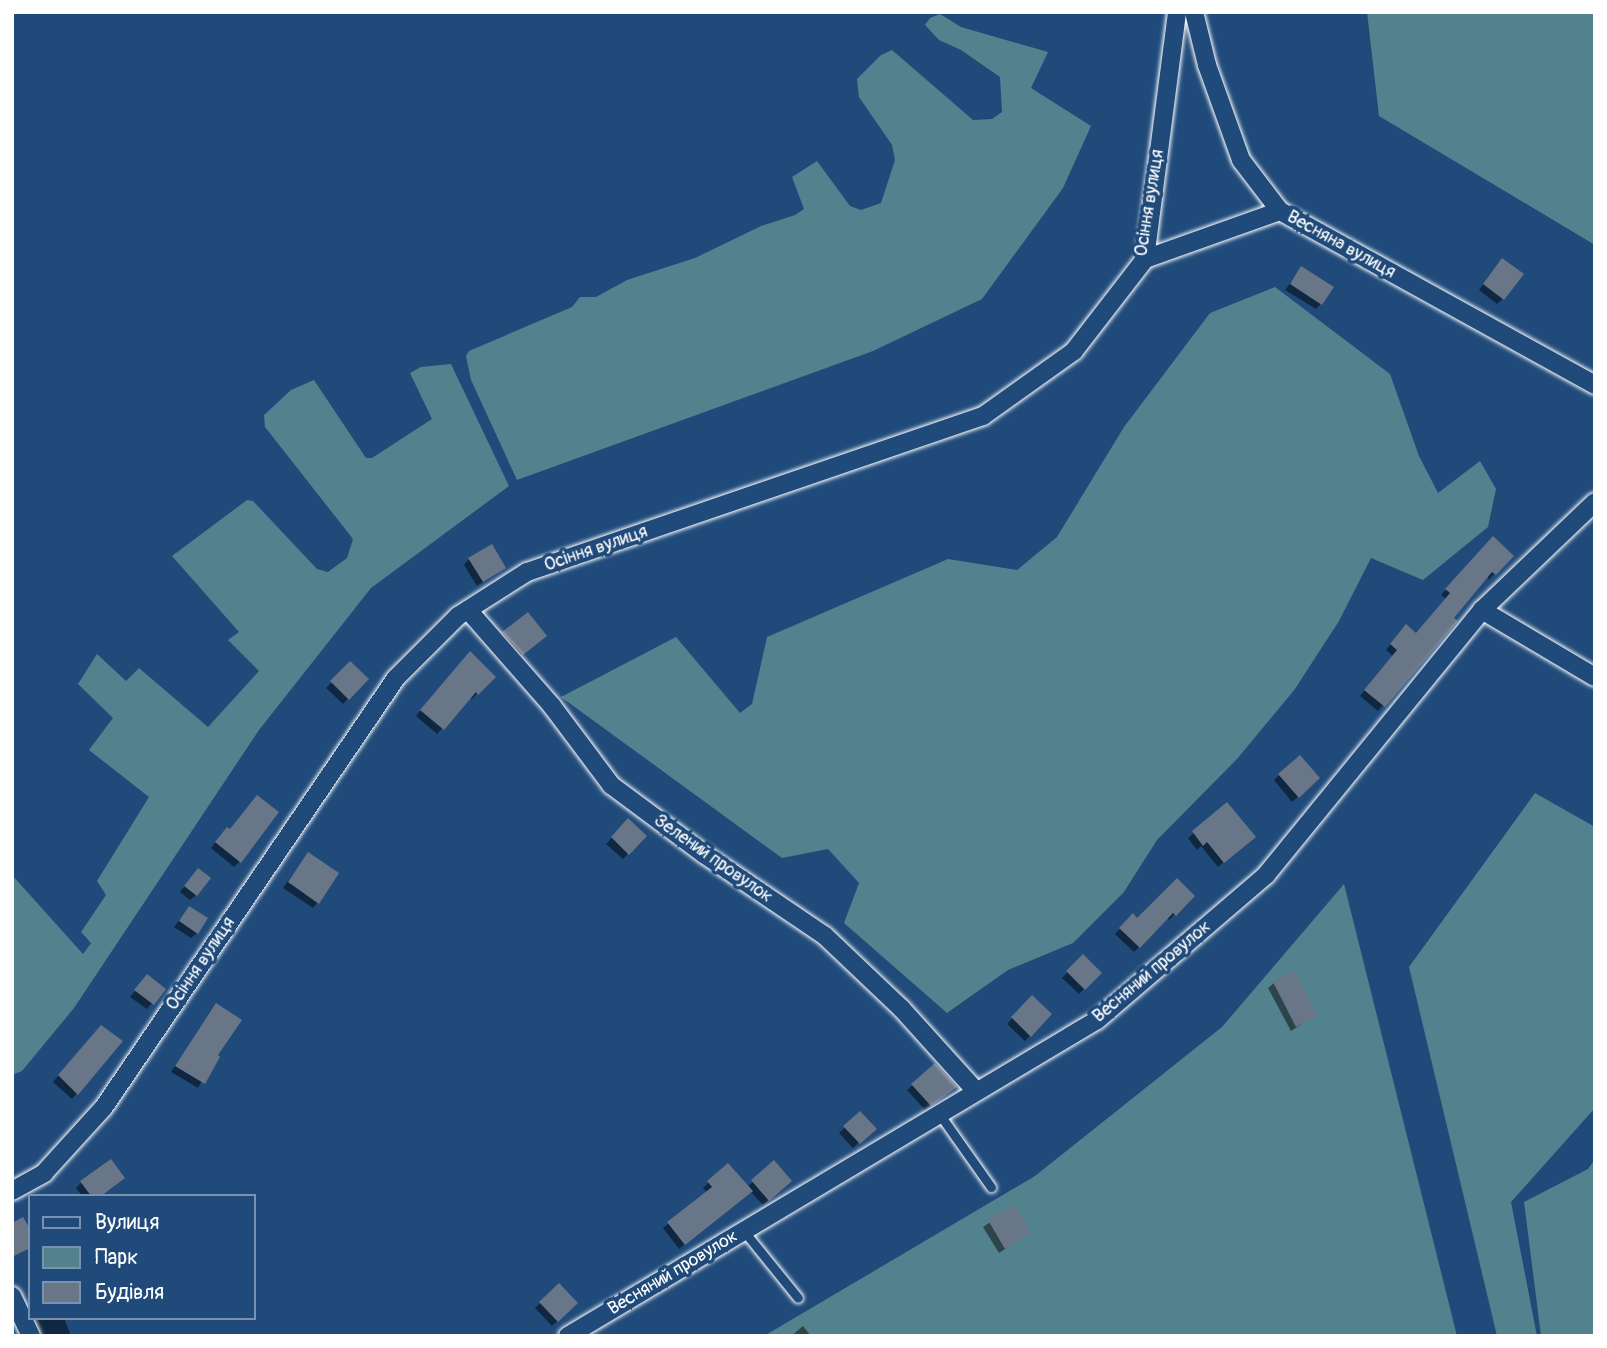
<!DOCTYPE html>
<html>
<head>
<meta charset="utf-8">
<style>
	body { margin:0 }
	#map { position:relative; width:1607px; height:1348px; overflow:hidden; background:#1f4a7a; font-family:Pangolin,sans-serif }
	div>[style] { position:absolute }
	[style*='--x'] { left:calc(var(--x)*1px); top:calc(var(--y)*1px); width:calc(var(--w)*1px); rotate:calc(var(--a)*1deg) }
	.green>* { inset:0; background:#52828d }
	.shadow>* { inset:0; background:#0007 }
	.building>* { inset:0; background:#697688 }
	.roads { filter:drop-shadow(0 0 2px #fff) drop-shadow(0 0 2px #fff) }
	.lane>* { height:9px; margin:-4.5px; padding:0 4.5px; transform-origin:4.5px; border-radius:4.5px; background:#1f4a7a }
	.street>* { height:18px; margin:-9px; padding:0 9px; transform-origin:9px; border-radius:9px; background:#1f4a7a }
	span { translate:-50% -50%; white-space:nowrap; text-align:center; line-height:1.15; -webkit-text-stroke:7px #1f4a7a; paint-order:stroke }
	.street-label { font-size:18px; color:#fff }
	.frame { position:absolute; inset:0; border:14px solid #fff; pointer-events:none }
	.legend { position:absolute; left:28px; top:1194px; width:228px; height:126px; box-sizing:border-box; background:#1f4a7a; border:2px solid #7992af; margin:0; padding:9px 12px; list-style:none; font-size:21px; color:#fff }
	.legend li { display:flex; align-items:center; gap:14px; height:35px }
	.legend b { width:35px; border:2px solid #7992af }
</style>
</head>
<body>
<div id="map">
	<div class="green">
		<div style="clip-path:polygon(1367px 12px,1595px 12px,1595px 245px,1379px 116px)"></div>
		<div style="clip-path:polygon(940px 14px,961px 27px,1048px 52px,1031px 88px,1091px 126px,1063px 188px,982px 299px,873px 351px,517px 480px,471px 380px,466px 356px,469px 351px,572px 307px,580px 297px,596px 297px,627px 280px,695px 258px,761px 226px,795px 215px,804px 209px,792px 177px,817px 161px,850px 206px,861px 210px,881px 203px,895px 160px,892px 145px,859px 97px,857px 79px,881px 55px,892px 50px,973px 120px,992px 119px,1002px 112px,1000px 77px,961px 50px,939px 40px,925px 25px,930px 18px)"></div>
		<div style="clip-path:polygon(1275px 287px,1390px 374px,1419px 456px,1438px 493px,1480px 461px,1496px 489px,1488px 527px,1423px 580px,1371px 558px,1339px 621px,1295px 689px,1237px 759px,1157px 840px,1124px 892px,1073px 943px,1008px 970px,947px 1013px,844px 923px,859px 883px,828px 849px,782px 858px,561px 697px,676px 637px,740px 713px,752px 704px,767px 637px,948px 559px,1017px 570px,1057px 537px,1124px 427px,1210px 313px)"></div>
		<div style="clip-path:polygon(451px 364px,509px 486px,371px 588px,259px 730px,74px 1008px,22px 1071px,12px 1075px,12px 875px,83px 954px,91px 943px,81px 932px,106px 895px,97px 881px,149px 797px,89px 750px,113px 718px,78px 684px,97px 654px,126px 681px,139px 668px,208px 727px,259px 671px,228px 640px,239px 632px,172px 556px,247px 500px,253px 501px,317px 569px,328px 572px,347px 558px,353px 539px,265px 427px,264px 415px,291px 390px,314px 380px,366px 458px,372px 458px,432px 419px,410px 373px,421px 367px)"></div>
		<div style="clip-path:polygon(1535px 793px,1595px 827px,1595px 1108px,1511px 1202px,1537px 1336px,1497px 1336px,1409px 967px)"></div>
		<div style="clip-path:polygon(1344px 884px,1457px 1336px,764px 1336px,1035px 1176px,1222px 1027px)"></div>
		<div style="clip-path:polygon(1595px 1159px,1595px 1336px,1541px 1336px,1524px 1202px,1588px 1169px)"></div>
	</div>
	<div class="shadow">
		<div style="clip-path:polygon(1497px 266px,1503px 299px,1497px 304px,1479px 290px)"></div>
		<div style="clip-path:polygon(1301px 269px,1321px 304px,1316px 309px,1285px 290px)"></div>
		<div style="clip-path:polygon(1494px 538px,1512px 556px,1489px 579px,1486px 576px,1378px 711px,1360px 696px,1393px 656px,1386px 650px,1400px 632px,1416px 635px,1446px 599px,1441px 595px)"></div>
		<div style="clip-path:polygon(469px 559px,504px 568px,477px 586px,464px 565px)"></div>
		<div style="clip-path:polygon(504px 633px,540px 641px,516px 659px,498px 639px)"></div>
		<div style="clip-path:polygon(464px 659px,493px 677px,472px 699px,470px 697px,437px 734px,416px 716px)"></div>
		<div style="clip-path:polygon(350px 663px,367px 679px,343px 704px,326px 688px)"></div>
		<div style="clip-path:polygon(1279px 775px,1313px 784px,1292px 802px,1274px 780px)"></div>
		<div style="clip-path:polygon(1227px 805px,1248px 842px,1218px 867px,1201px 846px,1197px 850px,1188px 838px)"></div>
		<div style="clip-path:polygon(628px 821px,645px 836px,623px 859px,606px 844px)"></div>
		<div style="clip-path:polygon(222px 834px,240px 861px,234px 867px,211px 848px)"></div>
		<div style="clip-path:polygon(308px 854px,318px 902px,313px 908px,283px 888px)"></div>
		<div style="clip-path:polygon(193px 875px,196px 895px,190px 900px,180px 892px)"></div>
		<div style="clip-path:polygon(1193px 896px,1169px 920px,1167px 917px,1134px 952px,1115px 934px,1133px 916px,1137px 920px)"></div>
		<div style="clip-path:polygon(189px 908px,197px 933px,191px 938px,174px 927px)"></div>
		<div style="clip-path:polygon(1083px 956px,1100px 973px,1079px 994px,1062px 978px)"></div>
		<div style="clip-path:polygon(142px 982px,163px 989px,147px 1009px,130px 997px)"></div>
		<div style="clip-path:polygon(1274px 983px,1316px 1015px,1291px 1031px,1268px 988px)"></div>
		<div style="clip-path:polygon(1032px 997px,1050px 1014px,1025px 1041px,1007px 1024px)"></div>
		<div style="clip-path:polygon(216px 1005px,216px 1056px,198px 1088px,171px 1072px)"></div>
		<div style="clip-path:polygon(96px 1032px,120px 1041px,72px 1099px,53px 1082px)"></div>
		<div style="clip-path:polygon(935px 1065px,949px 1092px,925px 1110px,907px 1090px)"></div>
		<div style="clip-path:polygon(860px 1113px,874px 1128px,853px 1148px,839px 1133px)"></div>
		<div style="clip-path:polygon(774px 1163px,785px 1186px,763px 1205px,750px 1191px,679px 1249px,663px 1228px,708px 1193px,703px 1188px,728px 1165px,747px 1187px)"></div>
		<div style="clip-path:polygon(81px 1183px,100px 1196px,82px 1196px,76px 1188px)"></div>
		<div style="clip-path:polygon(1013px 1207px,1029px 1233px,999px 1253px,983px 1227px)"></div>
		<div style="clip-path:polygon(559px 1285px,576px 1303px,552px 1326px,535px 1308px)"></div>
		<div style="clip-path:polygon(32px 1318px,64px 1318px,71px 1336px,39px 1336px)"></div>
		<div style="clip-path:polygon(803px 1326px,811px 1336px,791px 1336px)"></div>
	</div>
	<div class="building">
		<div style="clip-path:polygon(1502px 258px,1524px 274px,1504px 300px,1483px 284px)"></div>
		<div style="clip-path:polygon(1301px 266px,1334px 287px,1322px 305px,1290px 284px)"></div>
		<div style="clip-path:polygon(1493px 536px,1514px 556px,1496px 575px,1492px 572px,1454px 618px,1458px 621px,1385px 707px,1364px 690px,1397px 650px,1390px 644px,1406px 624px,1416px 633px,1450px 593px,1445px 589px)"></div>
		<div style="clip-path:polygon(492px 544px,506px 568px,483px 582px,468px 558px)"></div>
		<div style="clip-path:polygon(528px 612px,547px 636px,523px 655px,502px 632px)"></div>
		<div style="clip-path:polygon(470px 651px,496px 677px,478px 695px,476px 692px,444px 730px,420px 710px)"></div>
		<div style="clip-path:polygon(350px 661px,369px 679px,349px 700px,330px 681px)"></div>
		<div style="clip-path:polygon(1300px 755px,1320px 778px,1299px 798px,1278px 774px)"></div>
		<div style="clip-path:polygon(257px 795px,279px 812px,241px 863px,215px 842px,227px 827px,230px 829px)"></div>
		<div style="clip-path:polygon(1227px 802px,1256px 837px,1224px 863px,1207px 842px,1203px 846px,1192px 831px)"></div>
		<div style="clip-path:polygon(628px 818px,647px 836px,629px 855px,611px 837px)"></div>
		<div style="clip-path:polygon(308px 852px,339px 873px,319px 904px,288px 882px)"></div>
		<div style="clip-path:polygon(198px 868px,211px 878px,197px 896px,184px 886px)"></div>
		<div style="clip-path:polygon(1177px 878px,1195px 896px,1176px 916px,1173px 913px,1140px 948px,1119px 928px,1133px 913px,1137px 918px)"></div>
		<div style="clip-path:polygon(189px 906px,208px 918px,198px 934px,179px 921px)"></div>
		<div style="clip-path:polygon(1083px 954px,1102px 973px,1085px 990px,1066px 971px)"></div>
		<div style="clip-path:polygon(1294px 970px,1318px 1016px,1296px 1027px,1273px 982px)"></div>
		<div style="clip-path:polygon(147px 974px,166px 989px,154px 1005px,134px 990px)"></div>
		<div style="clip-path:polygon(1032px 995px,1052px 1014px,1031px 1037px,1011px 1017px)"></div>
		<div style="clip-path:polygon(216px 1003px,242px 1020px,218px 1055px,220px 1057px,205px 1084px,175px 1066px)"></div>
		<div style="clip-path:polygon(101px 1025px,123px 1041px,78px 1095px,58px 1075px)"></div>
		<div style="clip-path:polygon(935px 1063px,957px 1087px,931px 1106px,911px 1084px)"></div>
		<div style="clip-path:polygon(860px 1111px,877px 1129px,860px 1144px,843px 1126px)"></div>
		<div style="clip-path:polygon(111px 1159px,125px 1178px,101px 1196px,91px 1196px,80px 1181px)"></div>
		<div style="clip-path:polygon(774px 1160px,792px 1181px,769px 1201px,751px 1180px)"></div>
		<div style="clip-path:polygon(728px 1163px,753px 1191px,685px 1245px,667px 1222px,712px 1187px,707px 1181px)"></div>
		<div style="clip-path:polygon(1014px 1204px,1031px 1233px,1005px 1249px,988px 1220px)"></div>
		<div style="clip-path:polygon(23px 1217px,30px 1229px,30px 1248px,12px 1257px,12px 1223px)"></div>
		<div style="clip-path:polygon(559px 1283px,578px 1303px,558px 1322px,539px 1302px)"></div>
	</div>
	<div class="roads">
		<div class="lane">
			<div style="--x:938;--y:1112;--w:92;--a:54.8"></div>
			<div style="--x:743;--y:1230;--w:87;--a:51"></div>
		</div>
		<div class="street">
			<div style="--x:1194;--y:12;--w:55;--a:76.2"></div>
			<div style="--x:1207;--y:65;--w:101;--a:70.3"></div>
			<div style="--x:1241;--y:160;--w:64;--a:52.6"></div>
			<div style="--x:1280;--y:211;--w:360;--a:28.9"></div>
			<div style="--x:1145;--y:259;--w:143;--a:-19.6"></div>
			<div style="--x:468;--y:610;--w:128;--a:48.8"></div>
			<div style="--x:552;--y:706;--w:99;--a:53.2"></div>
			<div style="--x:611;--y:785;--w:116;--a:36.6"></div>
			<div style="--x:704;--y:854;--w:146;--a:34.1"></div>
			<div style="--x:825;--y:936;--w:105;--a:43.5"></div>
			<div style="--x:901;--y:1008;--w:112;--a:47.9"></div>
			<div style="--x:1482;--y:610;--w:131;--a:30.7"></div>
			<div style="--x:12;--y:1191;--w:37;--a:-29"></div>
			<div style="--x:44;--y:1173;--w:89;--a:-47.7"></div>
			<div style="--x:104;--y:1107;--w:519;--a:-55.76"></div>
			<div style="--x:396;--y:678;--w:88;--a:-45"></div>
			<div style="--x:458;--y:616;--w:82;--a:-32.5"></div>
			<div style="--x:527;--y:572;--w:482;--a:-18.9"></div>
			<div style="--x:983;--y:416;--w:112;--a:-35.5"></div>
			<div style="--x:1074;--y:351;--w:116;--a:-52.3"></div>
			<div style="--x:1145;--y:259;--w:249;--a:-82.6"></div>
			<div style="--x:12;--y:1296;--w:44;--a:64.6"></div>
			<div style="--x:568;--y:1336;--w:616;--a:-30.85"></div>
			<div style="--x:1097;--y:1020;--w:223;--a:-40.6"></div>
			<div style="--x:1266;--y:875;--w:342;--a:-50.8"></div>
			<div style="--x:1482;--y:610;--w:156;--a:-43.7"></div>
		</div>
	</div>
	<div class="street-label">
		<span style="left:1150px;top:203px;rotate:-81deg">Осіння вулиця</span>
		<span style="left:1341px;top:245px;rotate:29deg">Весняна вулиця</span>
		<span style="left:596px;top:549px;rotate:-19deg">Осіння вулиця</span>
		<span style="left:713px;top:859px;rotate:35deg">Зелений провулок</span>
		<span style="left:201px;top:964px;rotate:-56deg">Осіння вулиця</span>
		<span style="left:1152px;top:972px;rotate:-40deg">Весняний провулок</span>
		<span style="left:673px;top:1273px;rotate:-31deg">Весняний провулок</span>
	</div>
	<div class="frame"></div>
	<ul class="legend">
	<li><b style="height:9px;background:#1f4a7a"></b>Вулиця</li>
	<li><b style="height:19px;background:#52828d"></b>Парк</li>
	<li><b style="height:19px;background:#697688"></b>Будівля</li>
	</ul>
</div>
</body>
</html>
